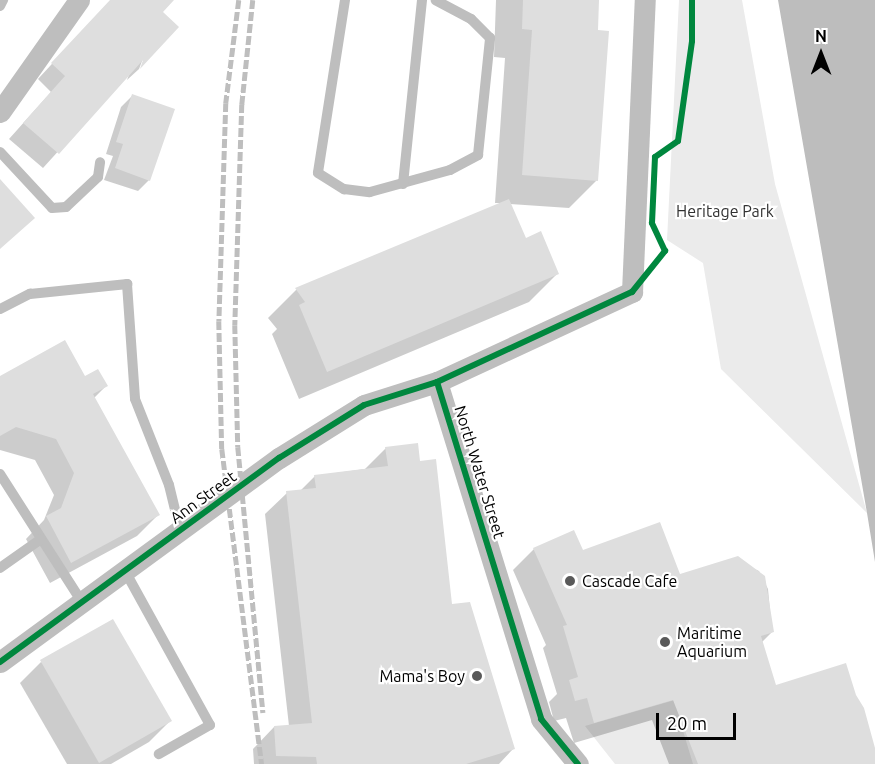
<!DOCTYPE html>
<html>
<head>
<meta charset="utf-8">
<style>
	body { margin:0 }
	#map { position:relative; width:875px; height:764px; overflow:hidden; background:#fff; font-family:Ubuntu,sans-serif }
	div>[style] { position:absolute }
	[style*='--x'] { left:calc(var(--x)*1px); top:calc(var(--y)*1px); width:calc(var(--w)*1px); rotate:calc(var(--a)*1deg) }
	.green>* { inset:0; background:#ebebeb }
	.water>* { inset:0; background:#bdbdbd }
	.shadow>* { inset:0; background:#0003 }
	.building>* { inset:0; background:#dedede }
	.lane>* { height:10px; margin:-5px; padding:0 5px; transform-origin:5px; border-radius:5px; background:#bebebe }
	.street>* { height:21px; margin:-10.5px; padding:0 10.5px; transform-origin:10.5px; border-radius:10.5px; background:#bebebe }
	.rail>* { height:4.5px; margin-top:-2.25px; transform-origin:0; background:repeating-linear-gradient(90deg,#bebebe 0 9px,transparent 0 12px) }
	.cycleway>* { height:6px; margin:-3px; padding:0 3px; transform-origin:3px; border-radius:3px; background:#00873e }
	.dots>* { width:16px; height:16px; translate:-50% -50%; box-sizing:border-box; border:3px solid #fff; border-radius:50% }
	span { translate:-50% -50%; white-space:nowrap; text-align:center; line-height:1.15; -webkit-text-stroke:4.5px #fff; paint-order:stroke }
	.park-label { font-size:16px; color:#313131 }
	.street-label { font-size:16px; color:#000 }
	.poi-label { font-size:16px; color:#000 }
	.left { translate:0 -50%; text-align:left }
	.right { translate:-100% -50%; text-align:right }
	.north { position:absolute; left:791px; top:24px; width:60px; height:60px; -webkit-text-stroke:4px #fff; paint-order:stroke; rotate:0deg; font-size:16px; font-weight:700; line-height:24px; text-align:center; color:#000 }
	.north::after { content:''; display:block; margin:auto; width:21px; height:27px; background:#000; clip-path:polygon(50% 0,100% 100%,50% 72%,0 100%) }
	.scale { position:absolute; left:656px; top:713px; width:80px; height:27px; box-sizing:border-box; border:3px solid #000; border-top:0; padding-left:8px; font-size:18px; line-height:21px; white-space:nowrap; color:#000; -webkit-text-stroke:4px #fff; paint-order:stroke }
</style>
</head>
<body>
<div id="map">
	<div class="green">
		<div style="clip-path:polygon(679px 0,742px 0,775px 184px,867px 513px,721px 369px,703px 263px,667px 240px)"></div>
		<div style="clip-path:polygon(675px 700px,684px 718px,680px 721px,693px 764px,615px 764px,585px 726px)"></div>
	</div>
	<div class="water">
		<div style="clip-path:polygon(778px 0,875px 0,875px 562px,867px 513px)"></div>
	</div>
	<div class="shadow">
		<div style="clip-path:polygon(111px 0,172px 0,161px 12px,139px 69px,127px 80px,130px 72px,43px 168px,9px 139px,51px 92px,38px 79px)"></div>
		<div style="clip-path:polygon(496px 0,597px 0,597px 180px,569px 208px,510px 204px,525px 240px,557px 274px,529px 302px,299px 399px,272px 334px,277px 329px,268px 318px,296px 290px,502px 203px,495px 203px,505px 58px,494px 57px)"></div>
		<div style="clip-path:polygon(133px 95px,149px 180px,138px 191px,104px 180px,113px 156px,106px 154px,121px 107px)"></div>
		<div style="clip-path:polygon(0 378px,84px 378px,106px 386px,94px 398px,158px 515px,137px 536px,50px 583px,26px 539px,44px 520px,54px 495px,35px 460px,0 450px)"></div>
		<div style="clip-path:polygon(386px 448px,419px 463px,451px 605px,513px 749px,499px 764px,254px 764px,253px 749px,274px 727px,289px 726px,265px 514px,287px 493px,300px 491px,315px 476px,365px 469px)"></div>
		<div style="clip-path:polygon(573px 532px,583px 552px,679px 576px,739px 562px,759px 571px,768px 589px,772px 632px,762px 642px,775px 687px,875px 759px,875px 764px,669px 764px,652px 720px,574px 743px,566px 718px,554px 721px,549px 702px,557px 694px,543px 648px,546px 645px,513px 570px,534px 549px)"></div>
		<div style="clip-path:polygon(41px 662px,170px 721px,149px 742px,111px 764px,67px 764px,20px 683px)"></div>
	</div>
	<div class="building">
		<div style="clip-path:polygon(110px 0,174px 0,163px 12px,179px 27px,140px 69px,143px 60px,59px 154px,23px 123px,65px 76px,51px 63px)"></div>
		<div style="clip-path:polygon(523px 0,599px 0,598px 30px,609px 31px,598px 181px,522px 175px,532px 30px,522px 29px)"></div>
		<div style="clip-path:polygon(132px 94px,175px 109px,150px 181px,115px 168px,123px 144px,116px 142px)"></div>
		<div style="clip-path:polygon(0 179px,35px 218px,0 249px)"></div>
		<div style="clip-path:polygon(509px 199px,526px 238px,541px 231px,559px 274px,327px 372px,299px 305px,305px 302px,295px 288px)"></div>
		<div style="clip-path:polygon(65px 340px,85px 376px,98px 369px,108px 386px,93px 394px,160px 515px,71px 563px,46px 516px,61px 508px,74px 473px,56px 439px,16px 427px,0 436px,0 376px)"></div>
		<div style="clip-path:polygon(418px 443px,420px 461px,436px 459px,452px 604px,470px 602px,515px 749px,466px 764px,317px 764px,316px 757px,276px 756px,274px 726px,312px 723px,286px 491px,316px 488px,314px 475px,388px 466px,385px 447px)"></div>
		<div style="clip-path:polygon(660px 522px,680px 574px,738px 556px,765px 576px,774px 632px,761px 636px,776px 685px,846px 663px,856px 695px,864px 708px,875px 748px,875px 764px,698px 764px,673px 700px,594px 723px,587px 698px,575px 701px,569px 680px,578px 677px,563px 626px,567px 625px,533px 548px,574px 530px,583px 550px)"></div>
		<div style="clip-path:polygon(113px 619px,172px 721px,99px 763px,40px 660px)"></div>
	</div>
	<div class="lane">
		<div style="--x:345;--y:0;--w:175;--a:98.9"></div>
		<div style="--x:318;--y:173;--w:31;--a:32"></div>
		<div style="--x:344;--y:189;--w:26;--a:7"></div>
		<div style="--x:370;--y:192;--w:83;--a:-15.4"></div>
		<div style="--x:450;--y:170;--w:32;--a:-28"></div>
		<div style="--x:478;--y:155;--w:118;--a:-84.1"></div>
		<div style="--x:490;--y:38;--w:27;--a:-135"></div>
		<div style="--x:471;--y:19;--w:40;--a:-152"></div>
		<div style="--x:0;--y:6;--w:7;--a:-63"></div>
		<div style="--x:0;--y:152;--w:76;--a:47.1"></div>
		<div style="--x:52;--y:208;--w:14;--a:-4"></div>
		<div style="--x:66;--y:207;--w:44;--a:-43.2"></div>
		<div style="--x:98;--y:177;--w:15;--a:-82"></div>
		<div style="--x:403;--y:184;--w:185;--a:-84.1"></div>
		<div style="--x:0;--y:309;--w:34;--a:-27"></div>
		<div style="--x:30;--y:294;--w:98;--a:-5.9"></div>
		<div style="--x:127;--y:284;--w:115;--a:86"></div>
		<div style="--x:135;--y:399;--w:92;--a:68.4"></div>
		<div style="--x:169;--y:485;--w:46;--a:76.3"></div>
		<div style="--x:0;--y:474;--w:152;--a:57.4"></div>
		<div style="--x:0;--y:568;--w:50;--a:-35.3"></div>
		<div style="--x:125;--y:571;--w:176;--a:61.1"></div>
		<div style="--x:210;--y:725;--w:59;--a:150.4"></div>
	</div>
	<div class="street">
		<div style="--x:0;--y:112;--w:137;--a:-54.8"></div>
		<div style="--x:437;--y:382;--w:353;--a:72.8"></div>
		<div style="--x:541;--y:719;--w:58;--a:50.6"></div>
		<div style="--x:0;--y:662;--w:346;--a:-36.2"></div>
		<div style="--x:279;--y:458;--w:100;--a:-31.9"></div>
		<div style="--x:364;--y:405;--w:77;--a:-17.5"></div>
		<div style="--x:437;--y:382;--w:215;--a:-24.8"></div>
		<div style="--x:632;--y:292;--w:292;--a:-87.5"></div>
	</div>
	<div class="rail">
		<div style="--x:239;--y:0;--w:104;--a:97.2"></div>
		<div style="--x:226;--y:103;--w:218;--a:91.8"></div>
		<div style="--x:219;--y:321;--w:128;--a:88.7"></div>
		<div style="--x:222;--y:449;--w:318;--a:82.8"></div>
		<div style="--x:253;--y:0;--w:105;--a:96"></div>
		<div style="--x:242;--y:104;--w:221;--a:91.8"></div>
		<div style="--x:235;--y:325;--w:122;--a:88.6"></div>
		<div style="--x:238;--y:447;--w:267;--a:84.6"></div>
	</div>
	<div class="cycleway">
		<div style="--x:437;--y:382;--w:353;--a:72.8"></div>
		<div style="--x:541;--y:719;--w:58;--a:50.6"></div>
		<div style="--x:0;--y:662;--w:346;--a:-36.2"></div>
		<div style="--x:279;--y:458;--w:100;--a:-31.9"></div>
		<div style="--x:364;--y:405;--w:77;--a:-17.5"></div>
		<div style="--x:437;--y:382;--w:215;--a:-24.8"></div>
		<div style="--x:632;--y:292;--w:53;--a:-51.2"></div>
		<div style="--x:665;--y:251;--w:31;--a:-115"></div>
		<div style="--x:652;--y:223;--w:66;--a:-87.4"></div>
		<div style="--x:655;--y:157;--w:28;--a:-35"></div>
		<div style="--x:678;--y:141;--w:101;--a:-82"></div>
		<div style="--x:692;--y:41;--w:41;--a:-90"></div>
	</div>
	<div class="dots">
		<div style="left:570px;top:581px;background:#595959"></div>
		<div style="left:665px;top:642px;background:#595959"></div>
		<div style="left:477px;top:676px;background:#595959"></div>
	</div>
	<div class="park-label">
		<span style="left:725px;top:211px">Heritage Park</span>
	</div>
	<div class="street-label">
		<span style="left:480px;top:472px;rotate:73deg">North Water Street</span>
		<span style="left:203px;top:497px;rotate:-36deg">Ann Street</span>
	</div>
	<div class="poi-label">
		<span class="left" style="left:582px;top:581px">Cascade Cafe</span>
		<span class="left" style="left:677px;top:642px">Maritime<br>Aquarium</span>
		<span class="right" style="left:465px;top:676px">Mama's Boy</span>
	</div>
	<div class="north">N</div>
	<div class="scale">20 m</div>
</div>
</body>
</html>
